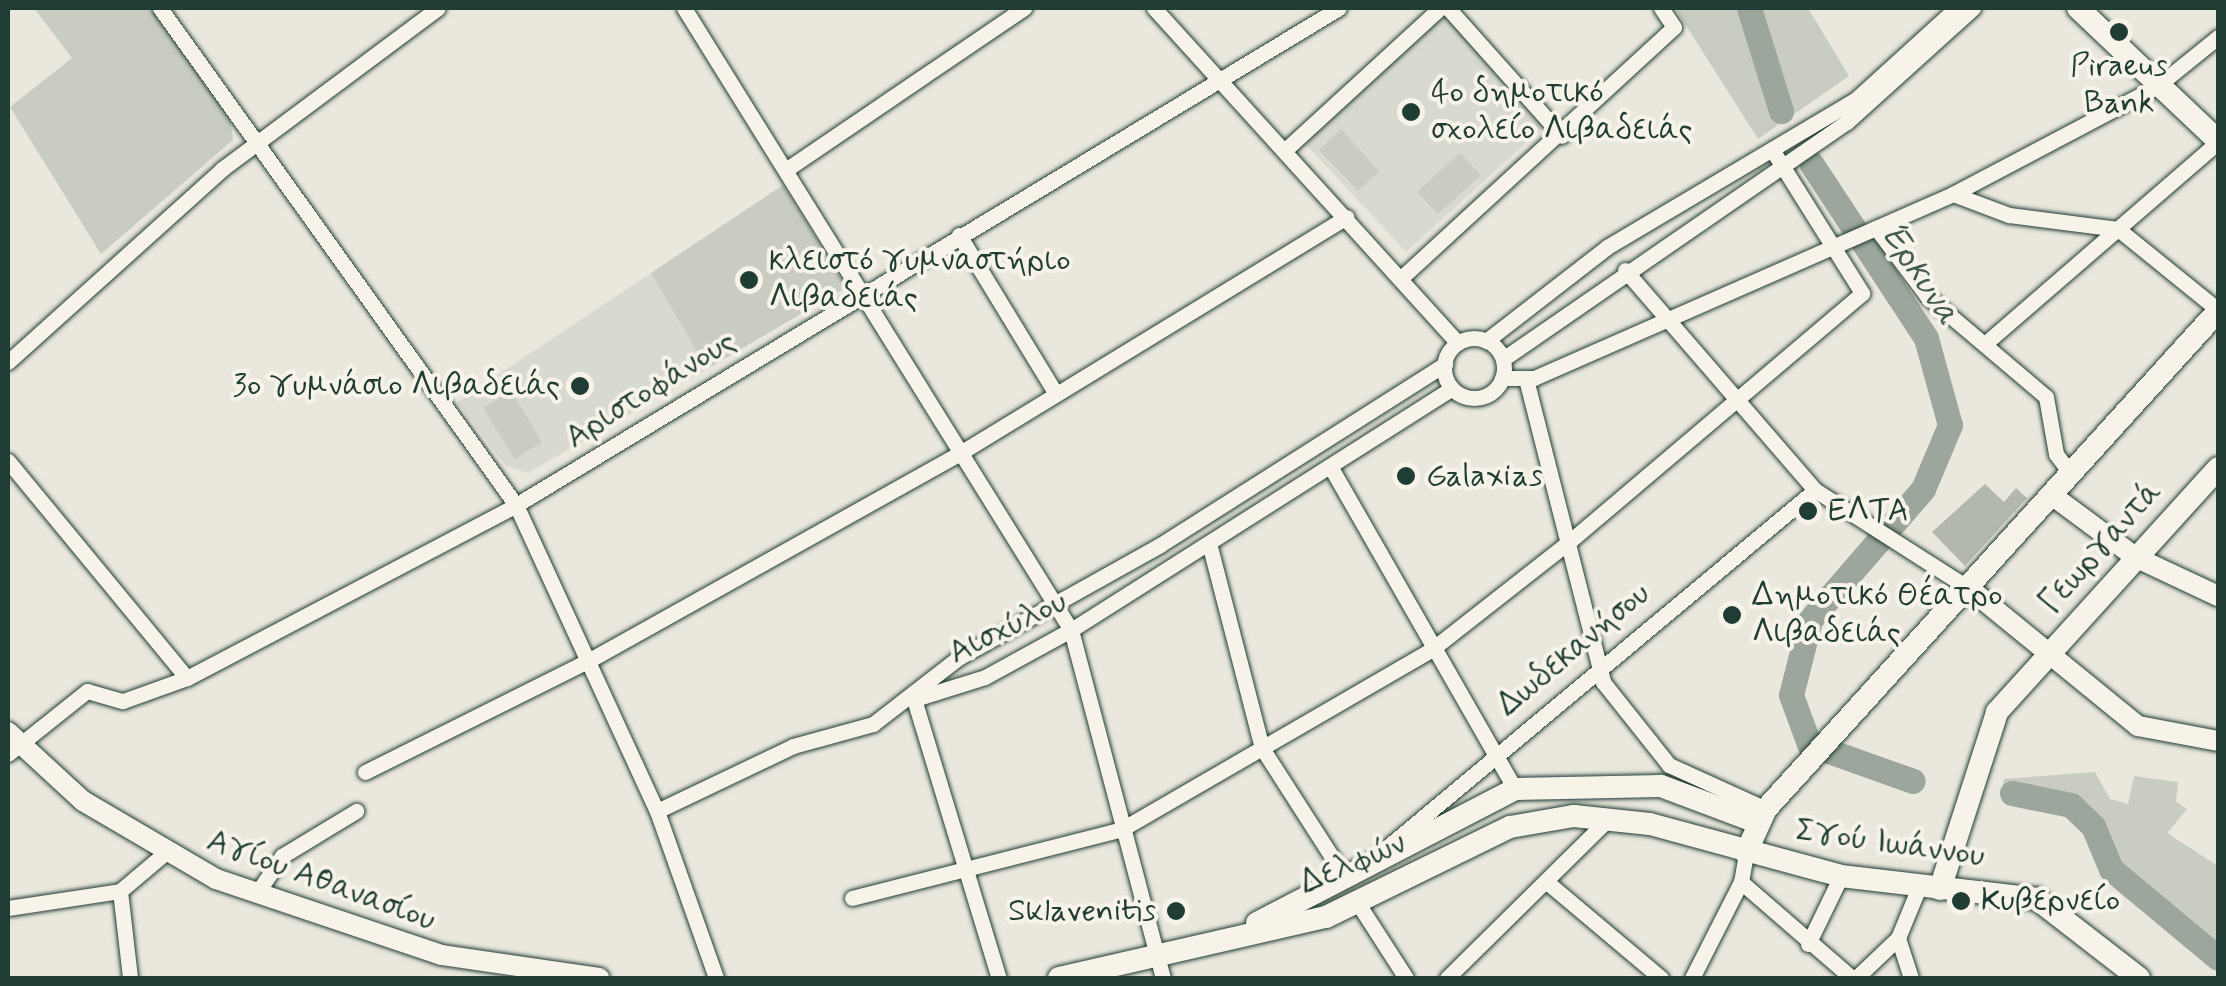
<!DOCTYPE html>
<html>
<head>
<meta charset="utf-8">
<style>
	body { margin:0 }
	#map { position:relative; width:2226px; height:986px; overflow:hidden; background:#eae8dd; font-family:Mynerve,sans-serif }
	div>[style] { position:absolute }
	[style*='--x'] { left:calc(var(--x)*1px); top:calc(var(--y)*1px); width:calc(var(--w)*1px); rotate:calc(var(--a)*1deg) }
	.built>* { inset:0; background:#d9dacf }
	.green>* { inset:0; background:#c8ccc1 }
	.river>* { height:25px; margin:-12.5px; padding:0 12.5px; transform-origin:12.5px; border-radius:12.5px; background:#9ca69c }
	.building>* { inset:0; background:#b2b8ae }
	.roads { filter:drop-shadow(0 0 2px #1f3d34) drop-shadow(0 0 2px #1f3d34) }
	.minor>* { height:15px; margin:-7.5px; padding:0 7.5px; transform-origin:7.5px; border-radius:7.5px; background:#f7f3e8 }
	.minor>.ring { margin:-7.5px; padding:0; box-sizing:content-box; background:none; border:15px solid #f7f3e8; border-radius:50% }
	.tertiary>* { height:20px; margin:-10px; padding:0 10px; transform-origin:10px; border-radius:10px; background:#f7f3e8 }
	.secondary>* { height:22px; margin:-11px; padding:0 11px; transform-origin:11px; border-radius:11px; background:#f7f3e8 }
	.dots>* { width:28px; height:28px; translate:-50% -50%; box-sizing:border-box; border:5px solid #f7f3e8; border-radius:50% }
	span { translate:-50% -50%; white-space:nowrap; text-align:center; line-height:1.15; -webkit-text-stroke:8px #f7f3e8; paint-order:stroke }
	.poi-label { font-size:32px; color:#1f3d34 }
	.left { translate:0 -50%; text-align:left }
	.right { translate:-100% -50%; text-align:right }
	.street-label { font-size:32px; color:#1f3d34 }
	.water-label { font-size:35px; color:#445c53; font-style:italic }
	.frame { position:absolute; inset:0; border:10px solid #1f3d34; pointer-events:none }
</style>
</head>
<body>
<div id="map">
	<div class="built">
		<div style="clip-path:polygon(1444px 13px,1547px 124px,1406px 252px,1303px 141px)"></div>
		<div style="clip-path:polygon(651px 273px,707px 369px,528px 473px,506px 466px,457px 402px)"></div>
	</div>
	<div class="green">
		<div style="clip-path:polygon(34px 8px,150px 8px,229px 106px,233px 140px,101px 254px,10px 107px,72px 58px)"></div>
		<div style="clip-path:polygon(1675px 8px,1808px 8px,1849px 76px,1758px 139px)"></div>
		<div style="clip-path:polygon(1341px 129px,1379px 171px,1358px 191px,1319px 150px)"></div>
		<div style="clip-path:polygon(1460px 153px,1481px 175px,1438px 214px,1417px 192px)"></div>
		<div style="clip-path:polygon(783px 185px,847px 287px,707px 369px,651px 273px)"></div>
		<div style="clip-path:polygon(511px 391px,542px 442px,515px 459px,483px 408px)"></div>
		<div style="clip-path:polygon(2095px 772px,2110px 799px,2128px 804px,2134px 776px,2178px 782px,2176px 802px,2187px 809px,2167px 833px,2218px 866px,2218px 953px,2114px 866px,2095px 823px,2073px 803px,2002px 789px,2004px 779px)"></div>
	</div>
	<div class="river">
		<div style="--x:1749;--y:8;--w:108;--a:72.7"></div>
		<div style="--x:1811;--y:163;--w:209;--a:56.7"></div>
		<div style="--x:1926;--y:338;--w:90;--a:74.6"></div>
		<div style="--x:1950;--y:425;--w:69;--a:112.9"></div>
		<div style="--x:1923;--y:489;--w:173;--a:130.8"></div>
		<div style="--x:1810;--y:620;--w:77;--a:104.2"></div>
		<div style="--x:1791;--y:695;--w:52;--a:69.8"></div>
		<div style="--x:1809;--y:744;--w:110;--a:19.6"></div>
		<div style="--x:2012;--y:793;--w:60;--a:11.5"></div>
		<div style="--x:2071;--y:805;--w:30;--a:44"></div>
		<div style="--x:2093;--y:826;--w:47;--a:67.3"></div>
		<div style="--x:2111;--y:869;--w:139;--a:39.8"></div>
	</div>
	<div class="building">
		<div style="clip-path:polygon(1985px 484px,2004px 502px,2016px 488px,2027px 498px,1965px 566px,1932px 532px)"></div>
	</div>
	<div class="roads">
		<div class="minor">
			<div style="--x:160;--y:8;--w:611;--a:54.39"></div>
			<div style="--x:516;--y:505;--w:337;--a:65.3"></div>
			<div style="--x:657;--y:811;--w:177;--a:70.5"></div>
			<div style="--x:684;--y:8;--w:733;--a:58.11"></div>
			<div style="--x:1071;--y:630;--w:360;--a:75.2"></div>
			<div style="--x:1154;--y:8;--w:452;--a:47.8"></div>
			<div style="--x:1448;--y:8;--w:171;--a:48.3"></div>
			<div style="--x:1284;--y:151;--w:212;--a:-42.5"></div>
			<div style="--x:787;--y:169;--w:287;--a:-34.2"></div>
			<div style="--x:1953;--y:194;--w:60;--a:20.6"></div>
			<div style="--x:2009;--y:215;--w:110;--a:7.3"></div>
			<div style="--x:2118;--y:229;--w:129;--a:39"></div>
			<div style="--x:1876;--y:228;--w:85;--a:53.1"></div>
			<div style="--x:1927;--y:296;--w:156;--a:40.3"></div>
			<div style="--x:2046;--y:397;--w:58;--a:80"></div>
			<div style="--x:2056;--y:454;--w:26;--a:53"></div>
			<div style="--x:959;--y:235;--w:186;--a:58.6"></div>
			<div style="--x:1625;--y:270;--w:291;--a:49.2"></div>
			<div style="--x:1815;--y:490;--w:184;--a:32.6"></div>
			<div style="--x:1400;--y:279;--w:372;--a:-42.6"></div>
			<div style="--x:1674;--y:27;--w:23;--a:-124"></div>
			<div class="ring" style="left:1444px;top:338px;width:45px;height:45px"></div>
			<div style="--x:1486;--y:341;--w:153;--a:-37.8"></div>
			<div style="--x:1607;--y:247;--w:288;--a:-30.7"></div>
			<div style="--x:1855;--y:100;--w:137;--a:-42.3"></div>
			<div style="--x:1987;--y:342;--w:306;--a:-40.9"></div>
			<div style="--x:1503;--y:359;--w:418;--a:-34.6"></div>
			<div style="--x:1847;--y:122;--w:170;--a:-42.1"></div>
			<div style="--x:8;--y:362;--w:288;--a:-42"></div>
			<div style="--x:222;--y:169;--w:269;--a:-36.7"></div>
			<div style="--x:1502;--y:378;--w:32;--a:0"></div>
			<div style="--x:1534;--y:378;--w:458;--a:-23.7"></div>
			<div style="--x:1953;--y:194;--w:229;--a:-27.8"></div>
			<div style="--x:2156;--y:87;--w:80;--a:-38.9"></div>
			<div style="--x:1526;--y:379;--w:313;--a:75.7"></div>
			<div style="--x:1603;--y:682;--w:106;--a:51.5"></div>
			<div style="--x:1669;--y:765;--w:107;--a:24.4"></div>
			<div style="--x:8;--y:461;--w:281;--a:50.5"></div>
			<div style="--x:1330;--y:466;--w:372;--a:60.2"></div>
			<div style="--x:1210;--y:547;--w:208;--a:75.5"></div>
			<div style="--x:1262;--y:748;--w:156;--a:57.3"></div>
			<div style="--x:918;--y:698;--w:70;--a:-17.4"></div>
			<div style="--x:985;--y:677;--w:98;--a:-28.7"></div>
			<div style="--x:1071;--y:630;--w:451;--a:-32.4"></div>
			<div style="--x:914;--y:699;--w:292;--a:73.1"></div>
			<div style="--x:8;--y:754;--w:101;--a:-38.6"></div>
			<div style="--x:87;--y:691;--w:37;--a:16"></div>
			<div style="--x:123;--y:701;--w:68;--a:-19.8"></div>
			<div style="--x:187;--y:678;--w:372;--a:-27.7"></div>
			<div style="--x:516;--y:505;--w:961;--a:-31.13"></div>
			<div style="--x:365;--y:772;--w:249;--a:-26.5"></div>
			<div style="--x:588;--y:661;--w:432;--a:-29.2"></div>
			<div style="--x:965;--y:450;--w:447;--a:-31.4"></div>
			<div style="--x:657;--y:811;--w:151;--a:-25.5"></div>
			<div style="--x:793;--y:746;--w:83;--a:-15.4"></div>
			<div style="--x:873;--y:724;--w:108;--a:-37.8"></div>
			<div style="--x:958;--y:658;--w:231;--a:-29.2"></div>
			<div style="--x:1160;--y:545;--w:338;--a:-32.4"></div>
			<div style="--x:1385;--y:849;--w:560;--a:-39.86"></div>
			<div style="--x:1741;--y:882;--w:147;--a:40.9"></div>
			<div style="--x:1548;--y:883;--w:148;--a:40.1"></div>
			<div style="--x:120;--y:891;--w:88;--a:83.4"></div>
			<div style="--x:257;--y:893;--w:45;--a:-56"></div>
			<div style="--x:282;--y:856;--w:87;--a:-31.3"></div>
			<div style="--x:852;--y:898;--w:279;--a:-14.3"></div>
			<div style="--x:1122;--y:829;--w:357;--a:-30.1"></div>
			<div style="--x:1431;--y:650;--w:177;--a:-38.1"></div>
			<div style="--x:1570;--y:541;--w:383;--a:-40.3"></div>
			<div style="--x:1862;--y:293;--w:168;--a:-122.1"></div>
			<div style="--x:1359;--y:905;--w:87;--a:57.2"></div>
			<div style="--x:8;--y:908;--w:113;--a:-8.6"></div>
			<div style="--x:120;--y:891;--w:57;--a:-40.1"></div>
			<div style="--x:1808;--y:944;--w:76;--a:-64.1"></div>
			<div style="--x:1447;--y:978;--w:228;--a:-44.6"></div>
			<div style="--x:1692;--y:978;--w:108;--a:-63"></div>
			<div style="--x:1741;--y:882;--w:29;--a:-80"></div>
			<div style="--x:1856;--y:978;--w:58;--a:-43.6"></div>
			<div style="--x:1911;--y:978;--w:42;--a:-108"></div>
			<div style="--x:1898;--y:938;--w:55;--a:-67.6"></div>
		</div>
		<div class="tertiary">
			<div style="--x:2053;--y:496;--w:102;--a:36.6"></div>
			<div style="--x:2135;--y:557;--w:92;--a:25.2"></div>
			<div style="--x:1970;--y:589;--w:217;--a:39.2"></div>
			<div style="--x:2138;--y:726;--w:81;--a:10.6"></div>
			<div style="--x:8;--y:732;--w:102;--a:42.6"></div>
			<div style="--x:83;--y:801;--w:154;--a:30.4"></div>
			<div style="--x:216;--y:879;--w:238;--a:18.6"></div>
			<div style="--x:442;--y:955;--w:159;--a:8.3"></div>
		</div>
		<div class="secondary">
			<div style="--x:2078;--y:8;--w:193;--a:43.5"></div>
			<div style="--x:1746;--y:853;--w:48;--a:-65.6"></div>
			<div style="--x:1766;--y:809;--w:673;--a:-47.77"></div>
			<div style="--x:1940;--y:889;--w:186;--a:-72.1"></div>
			<div style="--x:1997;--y:712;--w:329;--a:-47.8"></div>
			<div style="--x:1257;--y:923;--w:291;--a:-27.4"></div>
			<div style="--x:1515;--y:789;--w:146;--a:-1.2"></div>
			<div style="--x:1661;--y:786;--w:103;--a:20.6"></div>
			<div style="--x:1059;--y:978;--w:274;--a:-12.9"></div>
			<div style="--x:1326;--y:917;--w:205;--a:-26.1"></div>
			<div style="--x:1510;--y:827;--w:65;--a:-9.8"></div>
			<div style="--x:1574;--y:816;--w:76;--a:6"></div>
			<div style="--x:1650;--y:824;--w:198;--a:15.2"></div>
			<div style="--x:1841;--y:876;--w:197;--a:6.7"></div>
			<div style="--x:2037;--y:899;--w:129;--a:37.8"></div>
		</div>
	</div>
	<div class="dots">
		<div style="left:2119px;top:32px;background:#1f3d34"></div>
		<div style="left:1411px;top:112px;background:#1f3d34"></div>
		<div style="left:749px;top:280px;background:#1f3d34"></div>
		<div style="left:580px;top:386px;background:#1f3d34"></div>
		<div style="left:1406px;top:476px;background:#1f3d34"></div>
		<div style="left:1808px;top:511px;background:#1f3d34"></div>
		<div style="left:1732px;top:615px;background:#1f3d34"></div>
		<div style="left:1961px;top:901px;background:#1f3d34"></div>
		<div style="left:1176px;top:911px;background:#1f3d34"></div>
	</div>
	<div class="poi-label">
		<span style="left:2119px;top:85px">Piraeus<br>Bank</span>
		<span class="left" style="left:1431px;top:112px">4ο δημοτικό<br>σχολείο Λιβαδειάς</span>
		<span class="left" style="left:769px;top:280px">κλειστό γυμναστήριο<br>Λιβαδειάς</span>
		<span class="right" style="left:560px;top:386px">3ο γυμνάσιο Λιβαδειάς</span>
		<span class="left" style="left:1426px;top:476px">Galaxias</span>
		<span class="left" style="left:1828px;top:511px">ΕΛΤΑ</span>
		<span class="left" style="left:1752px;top:615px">Δημοτικό Θέατρο<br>Λιβαδειάς</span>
		<span class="left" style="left:1981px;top:901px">Κυβερνείο</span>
		<span class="right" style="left:1156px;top:911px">Sklavenitis</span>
	</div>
	<div class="street-label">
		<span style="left:651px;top:390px;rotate:-32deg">Αριστοφάνους</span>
		<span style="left:2101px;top:548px;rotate:-48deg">Γεωργαντά</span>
		<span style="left:1008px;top:628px;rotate:-26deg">Αισχύλου</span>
		<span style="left:1574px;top:650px;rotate:-40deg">Δωδεκανήσου</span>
		<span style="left:1890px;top:844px;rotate:8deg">Σγού Ιωάννου</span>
		<span style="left:1353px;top:864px;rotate:-23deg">Δελφών</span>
		<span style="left:321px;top:881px;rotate:20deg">Αγίου Αθανασίου</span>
	</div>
	<div class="water-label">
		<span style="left:1920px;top:274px;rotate:57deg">Έρκυνα</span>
	</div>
	<div class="frame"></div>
</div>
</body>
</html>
